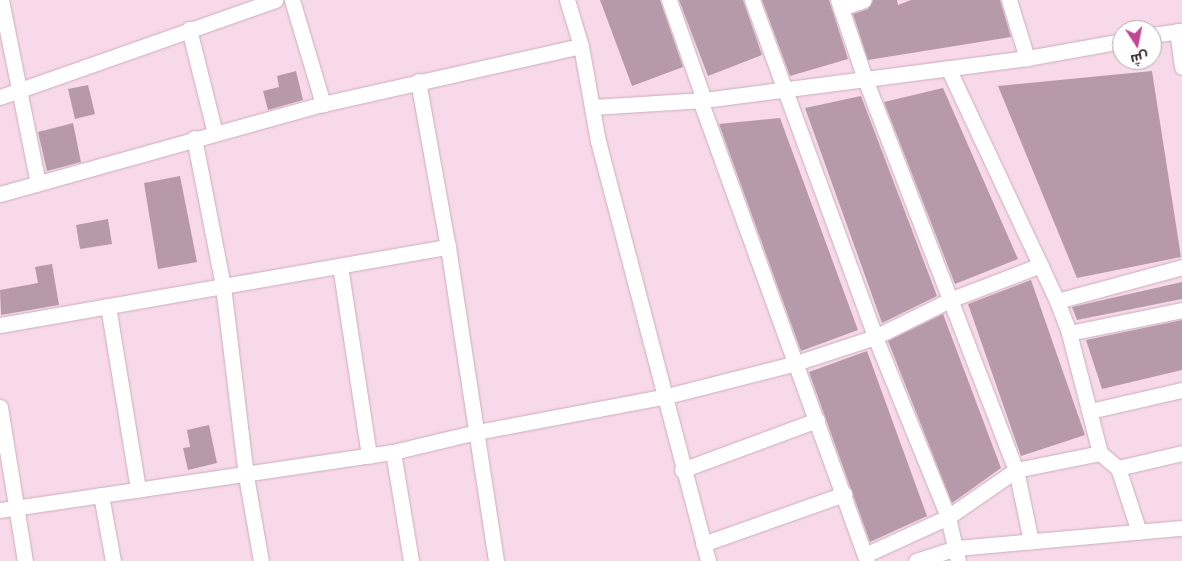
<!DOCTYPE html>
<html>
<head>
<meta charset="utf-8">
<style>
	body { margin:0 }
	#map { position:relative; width:1182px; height:561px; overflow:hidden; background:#f8d9e9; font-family:"Space Grotesk",Cairo,sans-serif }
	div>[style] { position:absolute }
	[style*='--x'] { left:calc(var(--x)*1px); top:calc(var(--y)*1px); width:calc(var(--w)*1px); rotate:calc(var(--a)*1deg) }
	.building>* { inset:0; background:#b79aa9 }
	.roads { filter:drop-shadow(0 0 1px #caadbc) drop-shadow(0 0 1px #caadbc) }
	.minor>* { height:15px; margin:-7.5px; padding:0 7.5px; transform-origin:7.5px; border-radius:7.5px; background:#fff }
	span { translate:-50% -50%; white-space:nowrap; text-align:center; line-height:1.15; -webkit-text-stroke:5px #fff; paint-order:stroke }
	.north { position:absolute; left:1112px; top:20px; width:50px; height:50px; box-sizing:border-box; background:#fff; border:1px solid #ada8aa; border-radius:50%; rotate:169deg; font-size:14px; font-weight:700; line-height:20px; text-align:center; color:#31252b }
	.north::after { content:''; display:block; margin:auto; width:18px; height:22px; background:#c34695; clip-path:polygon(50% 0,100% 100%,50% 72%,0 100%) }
</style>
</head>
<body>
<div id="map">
	<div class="building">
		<div style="clip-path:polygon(600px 0,660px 0,683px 67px,632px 86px)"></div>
		<div style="clip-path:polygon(679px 0,743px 0,762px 55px,708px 76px)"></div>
		<div style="clip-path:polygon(762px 0,829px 0,848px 59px,790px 76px)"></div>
		<div style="clip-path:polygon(873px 0,897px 0,898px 5px,911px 0,1000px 0,1011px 37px,868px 60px,853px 14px,868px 9px)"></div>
		<div style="clip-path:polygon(296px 71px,303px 100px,268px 110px,263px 91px,279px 87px,277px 76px)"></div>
		<div style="clip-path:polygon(1152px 71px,1181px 257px,1077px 278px,998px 86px)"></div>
		<div style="clip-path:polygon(88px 85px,95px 114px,75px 119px,68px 89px)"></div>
		<div style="clip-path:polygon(943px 88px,1018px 259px,955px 284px,884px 102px)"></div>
		<div style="clip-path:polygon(861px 96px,937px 296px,882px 323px,805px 108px)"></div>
		<div style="clip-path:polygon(780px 118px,858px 330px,801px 351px,719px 124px)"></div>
		<div style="clip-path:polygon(73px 123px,81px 162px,47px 171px,38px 132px)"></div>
		<div style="clip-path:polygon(180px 176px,197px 262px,158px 269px,144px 183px)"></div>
		<div style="clip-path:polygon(108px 219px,112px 244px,80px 249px,76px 225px)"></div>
		<div style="clip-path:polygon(52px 264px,59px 305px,1px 315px,0 290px,38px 283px,35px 267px)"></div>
		<div style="clip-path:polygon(1031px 280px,1085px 435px,1021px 456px,968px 304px)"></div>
		<div style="clip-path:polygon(1182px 282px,1182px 299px,1077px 320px,1072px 307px)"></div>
		<div style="clip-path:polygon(943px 314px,1001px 468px,952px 503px,888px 341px)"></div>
		<div style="clip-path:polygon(1182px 320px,1182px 370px,1102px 389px,1086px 340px)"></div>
		<div style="clip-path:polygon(867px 351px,927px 516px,870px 542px,809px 372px)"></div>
		<div style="clip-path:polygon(209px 425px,217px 463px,188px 470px,183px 448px,190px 447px,187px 430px)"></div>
	</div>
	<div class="roads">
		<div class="minor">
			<div style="--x:1;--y:0;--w:187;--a:78.6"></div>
			<div style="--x:292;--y:0;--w:109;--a:73.4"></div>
			<div style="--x:567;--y:0;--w:48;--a:73.1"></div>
			<div style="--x:581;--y:46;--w:97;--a:79.9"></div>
			<div style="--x:598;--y:141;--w:434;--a:75.3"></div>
			<div style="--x:669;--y:0;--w:106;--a:70.7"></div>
			<div style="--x:752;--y:0;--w:359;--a:69.9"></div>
			<div style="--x:875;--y:337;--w:194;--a:67.9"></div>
			<div style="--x:948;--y:517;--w:45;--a:77.2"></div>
			<div style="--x:838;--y:0;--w:83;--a:71.1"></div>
			<div style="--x:865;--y:79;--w:419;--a:68.9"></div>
			<div style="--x:1016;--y:470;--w:73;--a:78.1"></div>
			<div style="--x:1009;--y:0;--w:61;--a:72.8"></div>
			<div style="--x:841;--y:8;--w:24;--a:-19"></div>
			<div style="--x:189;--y:29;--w:107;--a:76"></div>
			<div style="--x:1177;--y:31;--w:36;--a:82"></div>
			<div style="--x:1152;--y:35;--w:30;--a:-8"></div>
			<div style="--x:948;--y:68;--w:257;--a:64.9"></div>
			<div style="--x:1057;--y:301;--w:34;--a:69"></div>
			<div style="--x:1069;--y:333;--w:124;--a:75.5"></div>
			<div style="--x:1100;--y:453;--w:23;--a:40"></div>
			<div style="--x:1118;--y:468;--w:67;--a:71.8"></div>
			<div style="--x:418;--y:81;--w:169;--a:79.8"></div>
			<div style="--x:448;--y:247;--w:318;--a:81.3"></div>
			<div style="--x:0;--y:97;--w:292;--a:-19.4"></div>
			<div style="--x:700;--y:100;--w:490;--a:70.1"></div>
			<div style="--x:593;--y:107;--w:111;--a:-3.6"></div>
			<div style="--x:704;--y:100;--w:326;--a:-7.4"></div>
			<div style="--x:1027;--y:58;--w:97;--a:-10.1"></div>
			<div style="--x:194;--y:138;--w:151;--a:78.9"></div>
			<div style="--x:223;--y:286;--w:191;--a:83.1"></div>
			<div style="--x:246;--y:476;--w:86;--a:80"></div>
			<div style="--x:0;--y:194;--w:335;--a:-15.6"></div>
			<div style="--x:323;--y:104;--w:264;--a:-12.7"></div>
			<div style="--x:340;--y:266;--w:192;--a:81.3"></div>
			<div style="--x:1057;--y:301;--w:130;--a:-15.2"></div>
			<div style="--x:108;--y:306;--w:186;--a:80.7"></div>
			<div style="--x:0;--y:325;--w:455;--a:-9.9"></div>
			<div style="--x:1069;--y:333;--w:115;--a:-11.5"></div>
			<div style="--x:0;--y:407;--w:156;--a:80.8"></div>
			<div style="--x:1090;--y:411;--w:94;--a:-12.9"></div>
			<div style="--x:393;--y:452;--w:110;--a:80.6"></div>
			<div style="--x:1118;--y:468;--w:66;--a:-13.2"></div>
			<div style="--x:682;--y:470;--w:144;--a:-20.3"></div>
			<div style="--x:101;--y:495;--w:67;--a:79.7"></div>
			<div style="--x:0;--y:510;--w:397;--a:-8.4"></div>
			<div style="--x:393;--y:452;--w:86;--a:-13.4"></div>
			<div style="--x:477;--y:432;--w:189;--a:-10.7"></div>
			<div style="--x:663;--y:397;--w:137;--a:-14.3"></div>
			<div style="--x:796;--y:363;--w:83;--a:-18.2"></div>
			<div style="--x:875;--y:337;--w:86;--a:-26.3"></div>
			<div style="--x:952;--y:299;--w:95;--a:-20.9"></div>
			<div style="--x:703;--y:544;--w:150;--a:-19.5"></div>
			<div style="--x:865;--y:555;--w:91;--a:-24.6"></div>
			<div style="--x:948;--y:517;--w:83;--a:-34.7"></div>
			<div style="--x:1016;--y:470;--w:86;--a:-11.4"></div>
			<div style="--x:916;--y:561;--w:42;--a:-18"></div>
			<div style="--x:956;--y:548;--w:227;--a:-5.1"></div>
		</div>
	</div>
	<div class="north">ش</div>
</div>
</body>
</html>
